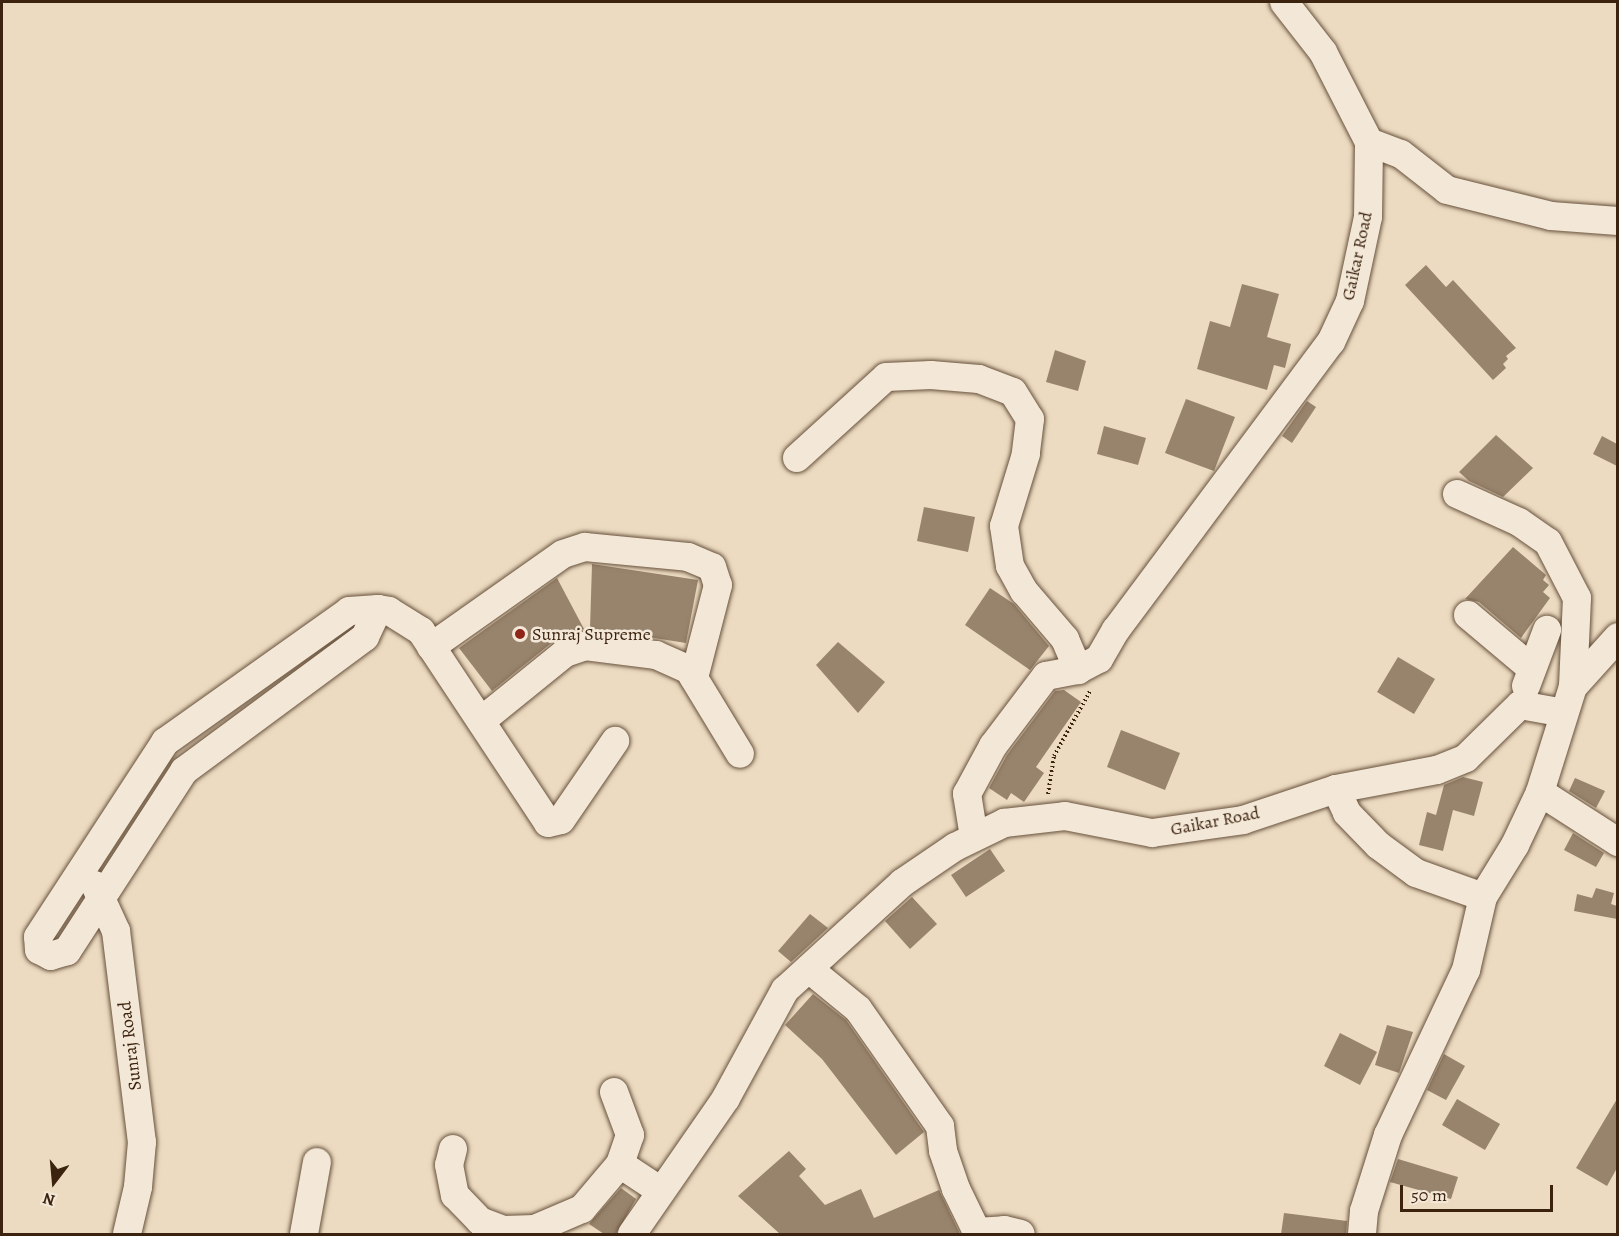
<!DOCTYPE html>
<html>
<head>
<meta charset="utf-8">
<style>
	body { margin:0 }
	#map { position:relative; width:1619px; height:1236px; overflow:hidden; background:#ecdbc1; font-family:Alegreya,serif }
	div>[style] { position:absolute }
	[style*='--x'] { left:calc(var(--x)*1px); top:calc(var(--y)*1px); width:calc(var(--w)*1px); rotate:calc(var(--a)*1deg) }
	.building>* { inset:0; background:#98836c }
	.path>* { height:4px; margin-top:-2px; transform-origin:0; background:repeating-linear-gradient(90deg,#3c230f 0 1.5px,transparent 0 4.5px) }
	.roads { filter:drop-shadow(0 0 2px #68513c) drop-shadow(0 0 2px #68513c) }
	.minor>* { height:28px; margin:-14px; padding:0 14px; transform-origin:14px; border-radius:14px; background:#f3e8d7 }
	.dots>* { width:16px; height:16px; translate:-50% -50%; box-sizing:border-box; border:3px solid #f3e8d7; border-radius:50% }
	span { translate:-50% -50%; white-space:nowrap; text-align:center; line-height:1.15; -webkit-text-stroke:5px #f3e8d7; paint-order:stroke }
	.street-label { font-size:18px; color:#3c230f }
	.poi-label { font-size:18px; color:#3c230f }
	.left { translate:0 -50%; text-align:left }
	.frame { position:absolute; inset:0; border:3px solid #3c230f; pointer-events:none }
	.north { position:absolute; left:24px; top:1152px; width:60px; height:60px; -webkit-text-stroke:4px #f3e8d7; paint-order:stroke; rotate:196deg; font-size:16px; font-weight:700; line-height:24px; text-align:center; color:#3c230f }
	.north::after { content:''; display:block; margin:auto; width:21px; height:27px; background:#3c230f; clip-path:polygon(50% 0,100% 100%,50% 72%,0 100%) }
	.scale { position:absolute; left:1400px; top:1185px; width:153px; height:27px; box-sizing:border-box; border:3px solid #3c230f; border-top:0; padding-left:8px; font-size:18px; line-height:21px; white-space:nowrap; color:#3c230f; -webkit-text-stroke:4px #f3e8d7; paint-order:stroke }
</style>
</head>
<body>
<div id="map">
	<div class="building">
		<div style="clip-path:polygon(1426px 265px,1446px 287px,1453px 280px,1516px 348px,1506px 356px,1508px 359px,1503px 364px,1506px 368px,1493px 380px,1405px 285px)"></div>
		<div style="clip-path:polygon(1242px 284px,1279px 294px,1267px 337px,1291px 344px,1285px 368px,1274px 365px,1267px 390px,1197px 369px,1210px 321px,1230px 327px)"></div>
		<div style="clip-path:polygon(1055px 350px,1086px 361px,1078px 391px,1046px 382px)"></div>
		<div style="clip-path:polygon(1186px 399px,1235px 417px,1214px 471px,1165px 453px)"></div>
		<div style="clip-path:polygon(1307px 401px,1316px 407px,1292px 443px,1282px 436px)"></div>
		<div style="clip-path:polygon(1104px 426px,1146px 438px,1138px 465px,1097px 454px)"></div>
		<div style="clip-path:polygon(1496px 435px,1533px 468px,1503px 497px,1469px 481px,1459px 472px)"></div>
		<div style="clip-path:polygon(1602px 436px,1617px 444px,1617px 466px,1593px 454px)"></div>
		<div style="clip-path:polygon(924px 507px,975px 517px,968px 552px,917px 541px)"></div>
		<div style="clip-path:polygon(1513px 547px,1546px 575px,1543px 580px,1549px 585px,1543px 592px,1550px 598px,1521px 638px,1479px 602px,1465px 599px)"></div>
		<div style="clip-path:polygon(592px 564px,698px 580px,686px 643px,590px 628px)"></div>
		<div style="clip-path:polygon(557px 578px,584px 629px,555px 640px,492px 691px,459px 648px)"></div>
		<div style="clip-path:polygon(990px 588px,1014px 604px,1049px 646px,1030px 670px,965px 625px)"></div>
		<div style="clip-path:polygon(838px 642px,885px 682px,858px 713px,816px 665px)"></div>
		<div style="clip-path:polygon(1398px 657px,1435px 679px,1414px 714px,1377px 692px)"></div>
		<div style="clip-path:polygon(1064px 690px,1081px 702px,1036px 767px,1044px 773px,1024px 802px,1011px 793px,1007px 800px,989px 788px,1007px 755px,1055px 691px)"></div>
		<div style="clip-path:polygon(1121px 730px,1180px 753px,1165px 790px,1107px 767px)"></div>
		<div style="clip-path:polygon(1463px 777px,1483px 782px,1474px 816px,1453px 810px,1443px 851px,1419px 845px,1427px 812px,1436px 815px,1444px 785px)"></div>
		<div style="clip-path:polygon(1575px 778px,1605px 791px,1596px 808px,1569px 791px)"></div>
		<div style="clip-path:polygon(1573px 833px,1604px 853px,1596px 867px,1564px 850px)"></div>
		<div style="clip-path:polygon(990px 849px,1005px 871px,966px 897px,951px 875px)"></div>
		<div style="clip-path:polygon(1596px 888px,1614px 893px,1611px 904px,1617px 906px,1617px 919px,1574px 911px,1577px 894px,1592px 898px)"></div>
		<div style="clip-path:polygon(912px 897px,937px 924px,910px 949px,885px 921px)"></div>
		<div style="clip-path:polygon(810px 914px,828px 928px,791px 962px,778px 951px)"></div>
		<div style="clip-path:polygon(813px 994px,846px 1020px,924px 1132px,896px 1155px,822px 1059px,785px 1025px)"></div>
		<div style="clip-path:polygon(1387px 1025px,1413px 1032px,1399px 1073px,1375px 1065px)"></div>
		<div style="clip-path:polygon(1340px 1033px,1377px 1052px,1360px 1085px,1324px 1066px)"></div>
		<div style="clip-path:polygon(1444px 1054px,1465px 1066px,1446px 1100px,1427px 1090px)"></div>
		<div style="clip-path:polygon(1457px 1099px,1500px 1124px,1485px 1150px,1442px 1125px)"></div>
		<div style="clip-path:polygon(1617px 1099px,1617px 1168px,1607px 1186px,1576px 1168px)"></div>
		<div style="clip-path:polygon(789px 1151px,806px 1169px,799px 1176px,825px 1205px,861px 1189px,874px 1218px,939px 1190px,960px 1234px,780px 1234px,738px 1196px)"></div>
		<div style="clip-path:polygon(1398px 1159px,1458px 1177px,1451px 1199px,1390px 1182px)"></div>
		<div style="clip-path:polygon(621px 1188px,636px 1199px,616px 1234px,604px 1234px,589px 1224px)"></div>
		<div style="clip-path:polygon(1284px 1213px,1347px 1221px,1346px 1234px,1281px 1234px)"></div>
	</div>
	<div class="path">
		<div style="--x:1048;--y:794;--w:38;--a:-81"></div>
		<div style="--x:1054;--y:756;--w:74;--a:-61"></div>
	</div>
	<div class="roads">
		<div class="minor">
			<div style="--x:1369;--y:142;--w:34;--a:21"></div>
			<div style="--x:1401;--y:154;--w:58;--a:38"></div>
			<div style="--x:1447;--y:190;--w:107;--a:14"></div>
			<div style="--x:1551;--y:216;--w:67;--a:4.3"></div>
			<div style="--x:797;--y:458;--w:120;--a:-42.3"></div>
			<div style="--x:886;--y:377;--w:45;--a:-2.5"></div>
			<div style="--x:931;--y:375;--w:48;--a:4.8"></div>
			<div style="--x:979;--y:379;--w:36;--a:21"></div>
			<div style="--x:1013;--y:392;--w:32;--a:58"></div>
			<div style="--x:1030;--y:419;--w:35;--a:97"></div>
			<div style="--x:1026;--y:454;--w:75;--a:107"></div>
			<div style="--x:1004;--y:526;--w:40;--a:81.5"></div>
			<div style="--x:1010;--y:566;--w:29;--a:61"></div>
			<div style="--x:1024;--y:591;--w:63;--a:49.5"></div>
			<div style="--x:1065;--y:639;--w:34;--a:67"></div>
			<div style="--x:1457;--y:494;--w:68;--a:24.3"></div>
			<div style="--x:1519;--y:522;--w:35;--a:35"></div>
			<div style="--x:1548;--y:542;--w:63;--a:62.6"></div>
			<div style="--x:1577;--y:598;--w:89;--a:92.6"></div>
			<div style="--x:378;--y:609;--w:31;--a:115"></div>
			<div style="--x:365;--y:637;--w:225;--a:143.5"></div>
			<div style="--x:184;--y:771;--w:215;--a:123"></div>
			<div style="--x:67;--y:951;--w:17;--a:163"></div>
			<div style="--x:51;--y:956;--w:13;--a:-153"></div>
			<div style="--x:39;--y:950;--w:13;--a:-94"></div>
			<div style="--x:38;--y:937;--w:233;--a:-56.9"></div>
			<div style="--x:165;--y:742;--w:226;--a:-35.4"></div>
			<div style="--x:349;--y:611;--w:29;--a:-4"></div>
			<div style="--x:378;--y:609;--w:11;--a:10"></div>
			<div style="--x:389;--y:611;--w:38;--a:32"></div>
			<div style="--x:421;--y:631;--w:230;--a:56.5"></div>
			<div style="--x:548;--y:823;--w:13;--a:-13"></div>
			<div style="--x:561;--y:820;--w:96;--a:-55.6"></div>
			<div style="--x:1468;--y:615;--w:82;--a:40.1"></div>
			<div style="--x:431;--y:647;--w:161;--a:-35.2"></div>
			<div style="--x:563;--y:554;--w:23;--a:-18"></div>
			<div style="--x:585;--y:547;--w:103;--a:5.5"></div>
			<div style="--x:688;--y:557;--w:26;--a:23"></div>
			<div style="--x:712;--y:567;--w:19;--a:72"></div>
			<div style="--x:718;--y:585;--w:96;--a:104.5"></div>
			<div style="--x:1526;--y:686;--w:60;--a:-69.4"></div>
			<div style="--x:481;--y:721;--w:108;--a:-39"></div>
			<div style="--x:565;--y:653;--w:21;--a:-19"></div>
			<div style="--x:585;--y:646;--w:72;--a:7.2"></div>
			<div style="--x:656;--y:655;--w:36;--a:24"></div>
			<div style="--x:689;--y:670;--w:98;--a:58.7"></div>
			<div style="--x:1336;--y:789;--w:26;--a:65"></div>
			<div style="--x:1347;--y:813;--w:45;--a:45.9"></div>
			<div style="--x:1378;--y:845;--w:47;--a:36.4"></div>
			<div style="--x:1416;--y:873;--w:71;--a:19.7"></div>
			<div style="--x:1540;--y:792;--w:93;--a:32.7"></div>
			<div style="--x:974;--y:837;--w:44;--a:-99.2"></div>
			<div style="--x:967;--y:794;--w:55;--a:-61.6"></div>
			<div style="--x:993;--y:746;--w:88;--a:-52.9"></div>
			<div style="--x:1046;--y:676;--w:33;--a:-11"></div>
			<div style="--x:1078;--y:670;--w:24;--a:-28"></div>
			<div style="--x:1099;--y:659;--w:34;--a:-60"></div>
			<div style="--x:1116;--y:630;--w:359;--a:-53.3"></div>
			<div style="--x:1331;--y:342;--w:45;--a:-65.1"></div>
			<div style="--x:1350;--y:301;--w:86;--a:-77.9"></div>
			<div style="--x:1368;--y:217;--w:75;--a:-89.2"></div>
			<div style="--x:1369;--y:142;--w:101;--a:-117.1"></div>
			<div style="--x:1323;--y:52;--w:63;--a:-128"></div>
			<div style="--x:95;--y:885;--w:51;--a:65.5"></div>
			<div style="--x:116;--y:931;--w:213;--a:83"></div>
			<div style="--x:142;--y:1142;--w:45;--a:95.1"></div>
			<div style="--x:138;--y:1187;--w:48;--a:103.2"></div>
			<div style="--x:809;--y:969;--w:63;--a:39.2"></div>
			<div style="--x:858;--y:1009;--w:143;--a:55"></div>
			<div style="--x:940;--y:1126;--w:25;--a:83"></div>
			<div style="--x:943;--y:1151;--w:40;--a:71.1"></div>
			<div style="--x:956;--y:1189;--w:48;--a:64"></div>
			<div style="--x:977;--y:1232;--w:27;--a:-4"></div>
			<div style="--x:1004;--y:1230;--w:17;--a:13"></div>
			<div style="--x:614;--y:1092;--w:46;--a:69.6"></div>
			<div style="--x:630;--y:1135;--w:31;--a:109"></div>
			<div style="--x:453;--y:1149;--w:16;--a:104"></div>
			<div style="--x:449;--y:1165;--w:31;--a:79"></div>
			<div style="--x:455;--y:1195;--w:36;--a:46"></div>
			<div style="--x:480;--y:1221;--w:26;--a:21"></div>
			<div style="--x:504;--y:1230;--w:31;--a:-2"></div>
			<div style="--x:535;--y:1229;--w:51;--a:-23.1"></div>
			<div style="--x:582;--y:1209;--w:59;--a:-49.8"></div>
			<div style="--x:620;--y:1164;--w:49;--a:33.4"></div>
			<div style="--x:304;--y:1234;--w:73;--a:-79.8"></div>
			<div style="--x:632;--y:1234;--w:165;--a:-55.3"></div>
			<div style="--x:726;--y:1098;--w:123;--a:-61.4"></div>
			<div style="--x:785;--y:990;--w:159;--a:-42.4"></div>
			<div style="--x:902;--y:883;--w:64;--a:-34.2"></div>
			<div style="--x:955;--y:847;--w:55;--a:-26.1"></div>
			<div style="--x:1004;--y:823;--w:61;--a:-6.5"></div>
			<div style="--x:1065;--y:816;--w:89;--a:11.1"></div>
			<div style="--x:1152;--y:833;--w:92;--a:-8.1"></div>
			<div style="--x:1243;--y:820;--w:98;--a:-18.4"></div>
			<div style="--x:1336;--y:789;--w:103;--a:-10.7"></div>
			<div style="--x:1437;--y:770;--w:31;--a:-22"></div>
			<div style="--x:1466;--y:758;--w:76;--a:-44.5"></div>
			<div style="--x:1520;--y:705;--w:45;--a:10.3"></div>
			<div style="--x:1362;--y:1234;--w:23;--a:-85"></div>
			<div style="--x:1364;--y:1211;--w:80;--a:-72.5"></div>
			<div style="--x:1388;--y:1135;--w:183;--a:-64.7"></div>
			<div style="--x:1466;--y:970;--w:75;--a:-76.9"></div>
			<div style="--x:1483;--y:897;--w:61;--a:-58.4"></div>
			<div style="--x:1515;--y:845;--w:59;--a:-64.7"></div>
			<div style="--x:1540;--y:792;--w:110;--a:-72.6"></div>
			<div style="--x:1573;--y:687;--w:67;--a:-48"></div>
		</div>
	</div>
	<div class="dots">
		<div style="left:520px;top:634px;background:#8f2418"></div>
	</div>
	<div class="street-label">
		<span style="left:1357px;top:256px;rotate:-78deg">Gaikar Road</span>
		<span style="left:1215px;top:821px;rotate:-11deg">Gaikar Road</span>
		<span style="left:130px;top:1046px;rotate:-97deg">Sunraj Road</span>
	</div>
	<div class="poi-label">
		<span class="left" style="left:532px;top:634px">Sunraj Supreme</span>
	</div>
	<div class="frame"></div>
	<div class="north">N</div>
	<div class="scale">50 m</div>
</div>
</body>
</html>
